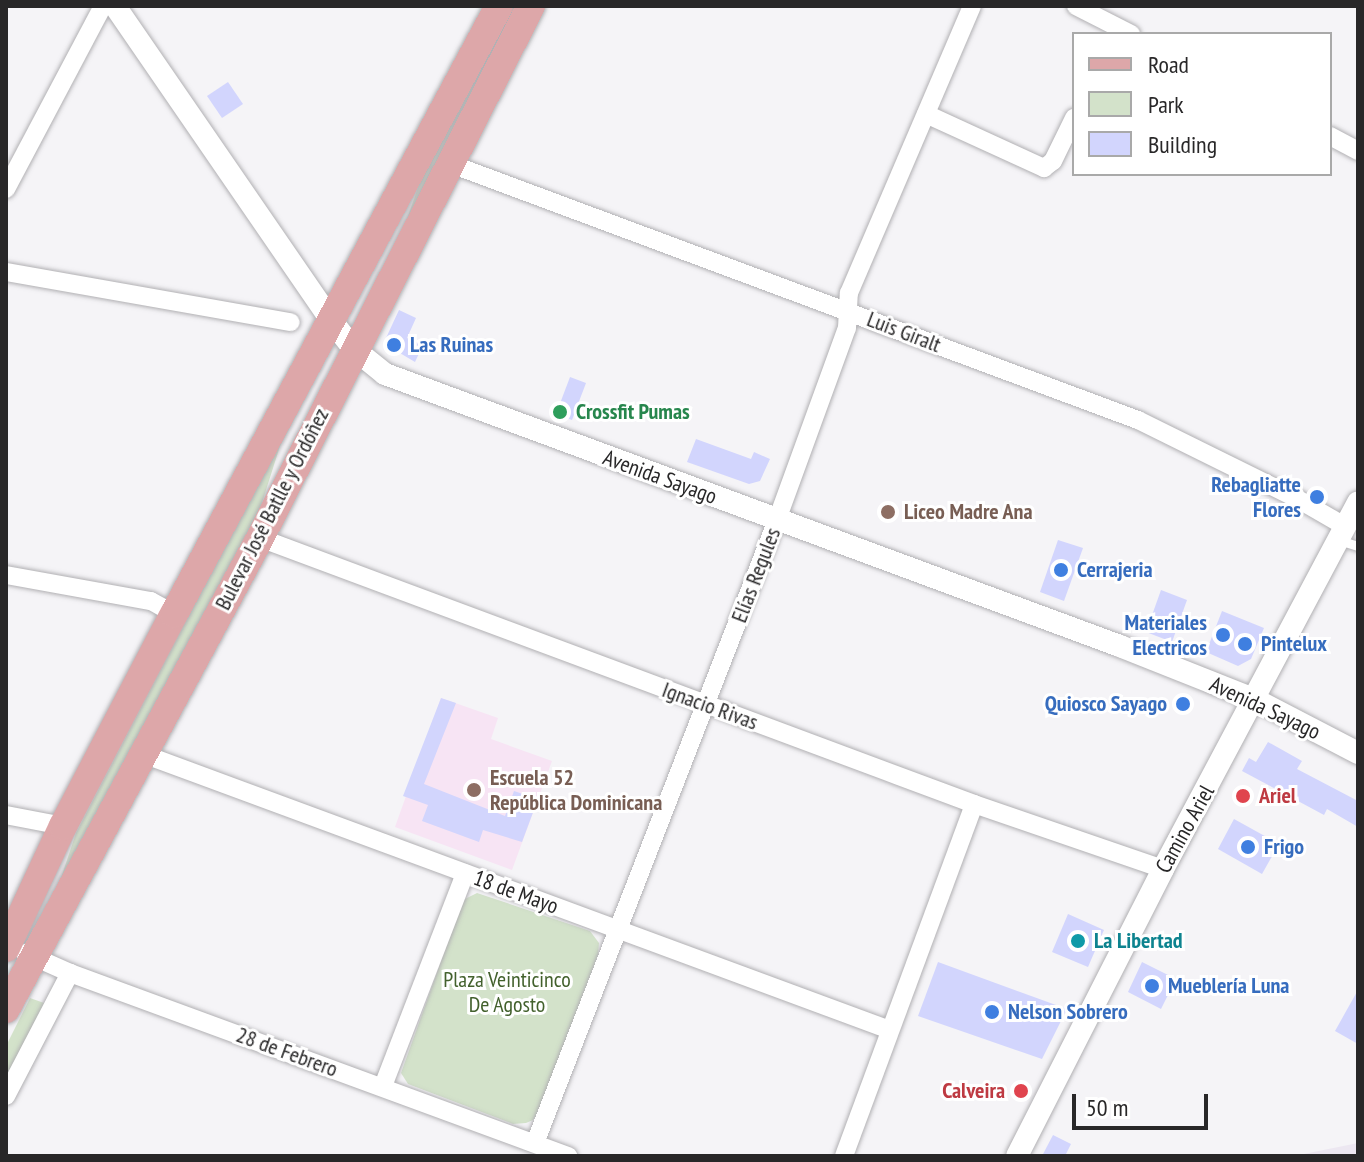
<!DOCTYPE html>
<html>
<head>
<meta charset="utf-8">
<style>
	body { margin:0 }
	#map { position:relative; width:1364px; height:1162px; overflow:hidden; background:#f5f4f7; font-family:"PT Sans Narrow",sans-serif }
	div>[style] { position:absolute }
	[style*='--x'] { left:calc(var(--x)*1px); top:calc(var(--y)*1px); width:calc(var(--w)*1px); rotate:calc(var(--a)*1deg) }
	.built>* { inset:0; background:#ece7f1 }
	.education>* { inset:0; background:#f7e4f4 }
	.green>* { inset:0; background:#d3e2ca }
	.building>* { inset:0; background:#d2d5fd }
	.roads { filter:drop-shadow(0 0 2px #b1b0b3) drop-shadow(0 0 2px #b1b0b3) }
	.service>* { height:9px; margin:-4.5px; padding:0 4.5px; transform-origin:4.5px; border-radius:4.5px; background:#fff }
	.minor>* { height:18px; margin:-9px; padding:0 9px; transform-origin:9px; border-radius:9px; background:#fff }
	.tertiary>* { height:22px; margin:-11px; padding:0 11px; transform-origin:11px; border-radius:11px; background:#fff }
	.primary>* { height:28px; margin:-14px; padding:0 14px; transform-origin:14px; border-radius:14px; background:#dda7a9 }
	.dots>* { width:22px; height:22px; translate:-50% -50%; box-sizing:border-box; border:4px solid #fff; border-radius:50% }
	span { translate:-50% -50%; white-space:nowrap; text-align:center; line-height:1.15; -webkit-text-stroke:6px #fff; paint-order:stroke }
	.street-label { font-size:22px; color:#282728 }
	.shop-label { font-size:22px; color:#366cbe; font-weight:700 }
	.left { translate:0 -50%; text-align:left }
	.right { translate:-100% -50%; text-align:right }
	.leisure-label { font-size:22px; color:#27864d; font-weight:700 }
	.education-label { font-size:22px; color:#785e54; font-weight:700 }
	.health-label { font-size:22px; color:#be3a42; font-weight:700 }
	.culture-label { font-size:22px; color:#0d838f; font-weight:700 }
	.park-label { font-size:22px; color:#43612d }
	.frame { position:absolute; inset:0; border:8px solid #282728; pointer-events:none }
	.legend { position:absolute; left:1072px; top:32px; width:260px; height:144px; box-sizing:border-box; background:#fff; border:2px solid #a9a9a9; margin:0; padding:10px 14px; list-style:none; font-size:24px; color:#282728 }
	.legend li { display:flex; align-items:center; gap:16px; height:40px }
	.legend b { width:40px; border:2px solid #a9a9a9 }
	.scale { position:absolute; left:1072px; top:1094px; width:136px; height:36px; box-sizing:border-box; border:4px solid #282728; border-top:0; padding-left:10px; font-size:24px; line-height:28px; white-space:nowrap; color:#282728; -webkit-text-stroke:6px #fff; paint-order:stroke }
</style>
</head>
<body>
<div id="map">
	<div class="built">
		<div style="clip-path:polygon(1358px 1143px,1358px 1156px,1294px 1156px)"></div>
	</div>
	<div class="education">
		<div style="clip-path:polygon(441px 698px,498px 718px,491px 739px,552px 761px,512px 870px,395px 827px)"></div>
	</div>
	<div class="green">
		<div style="clip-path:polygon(508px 6px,516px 6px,414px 214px,363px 306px,406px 222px,428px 159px)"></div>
		<div style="clip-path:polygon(315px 372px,318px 374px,280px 446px,260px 509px,57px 890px,76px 833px)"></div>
		<div style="clip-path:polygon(477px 893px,590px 931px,599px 943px,598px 955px,540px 1109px,533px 1120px,526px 1123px,513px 1124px,408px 1084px,401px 1073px,463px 900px)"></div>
		<div style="clip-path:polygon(30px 998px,44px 1003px,6px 1078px,6px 1046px)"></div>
	</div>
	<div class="building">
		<div style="clip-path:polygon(228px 82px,243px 104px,222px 118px,207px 96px)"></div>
		<div style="clip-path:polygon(399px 310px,416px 318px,407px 338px,423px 345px,415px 362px,388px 346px,386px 338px)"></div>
		<div style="clip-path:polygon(570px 377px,586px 383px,572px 420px,556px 414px)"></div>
		<div style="clip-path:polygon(696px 439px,751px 459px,754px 452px,770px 459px,760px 481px,749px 484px,687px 462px)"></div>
		<div style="clip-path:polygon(1058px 540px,1083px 548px,1064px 601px,1040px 592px)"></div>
		<div style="clip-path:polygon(1161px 590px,1187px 600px,1172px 642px,1146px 632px)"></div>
		<div style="clip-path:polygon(1222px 611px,1264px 628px,1251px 659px,1238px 666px,1206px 652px)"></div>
		<div style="clip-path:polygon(441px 698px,456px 703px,424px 784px,505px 816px,514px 791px,538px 799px,522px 842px,483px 830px,479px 842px,422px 821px,428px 805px,403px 796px)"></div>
		<div style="clip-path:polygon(1268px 742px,1302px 761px,1297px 769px,1358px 801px,1358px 827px,1327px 809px,1324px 815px,1242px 771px,1249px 758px,1256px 762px)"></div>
		<div style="clip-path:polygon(1234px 819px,1279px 844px,1262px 874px,1218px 849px)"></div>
		<div style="clip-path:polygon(1068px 914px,1104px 930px,1088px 967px,1052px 952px)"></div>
		<div style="clip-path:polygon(938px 962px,1067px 1009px,1042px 1059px,918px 1016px)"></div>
		<div style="clip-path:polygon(1142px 962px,1176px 979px,1161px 1009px,1128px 992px)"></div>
		<div style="clip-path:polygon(1358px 990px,1358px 1044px,1335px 1031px)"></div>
		<div style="clip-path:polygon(1053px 1135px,1071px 1144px,1065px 1156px,1042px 1156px)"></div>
	</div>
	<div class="roads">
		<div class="service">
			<div style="--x:1339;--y:540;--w:20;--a:18"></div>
		</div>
		<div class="minor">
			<div style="--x:1076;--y:6;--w:62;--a:27"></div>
			<div style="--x:926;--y:114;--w:130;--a:24.6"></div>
			<div style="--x:1044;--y:168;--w:11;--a:-38"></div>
			<div style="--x:1053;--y:161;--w:48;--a:-64"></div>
			<div style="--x:1330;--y:136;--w:32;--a:28"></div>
			<div style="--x:451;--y:164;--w:733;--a:20.44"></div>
			<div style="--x:1138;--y:420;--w:176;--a:26.3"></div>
			<div style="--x:1296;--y:498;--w:58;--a:30.1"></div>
			<div style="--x:6;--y:189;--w:207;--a:-62.1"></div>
			<div style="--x:6;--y:272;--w:289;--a:10"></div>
			<div style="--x:260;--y:538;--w:762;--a:20.43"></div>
			<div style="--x:974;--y:804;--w:200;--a:19"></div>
			<div style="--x:6;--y:575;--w:147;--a:10.2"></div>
			<div style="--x:151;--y:601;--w:26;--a:29"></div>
			<div style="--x:143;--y:754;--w:796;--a:20.28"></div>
			<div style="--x:6;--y:815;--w:58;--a:10.9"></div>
			<div style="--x:25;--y:953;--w:49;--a:24"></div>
			<div style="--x:70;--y:973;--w:531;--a:20.18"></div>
			<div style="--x:383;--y:1086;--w:228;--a:-68.9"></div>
			<div style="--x:6;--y:1096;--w:139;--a:-62.5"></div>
			<div style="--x:535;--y:1143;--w:668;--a:-68.77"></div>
			<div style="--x:777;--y:520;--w:204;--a:-70"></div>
			<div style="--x:847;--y:328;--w:35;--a:-87"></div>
			<div style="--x:849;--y:293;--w:312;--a:-66.8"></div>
			<div style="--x:844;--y:1156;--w:375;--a:-69.7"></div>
		</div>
		<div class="tertiary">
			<div style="--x:115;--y:6;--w:381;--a:55.5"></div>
			<div style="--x:331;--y:320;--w:37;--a:52"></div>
			<div style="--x:354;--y:349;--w:40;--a:39"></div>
			<div style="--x:385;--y:374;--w:784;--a:20.31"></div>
			<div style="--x:1120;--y:646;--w:146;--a:21.7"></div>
			<div style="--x:1256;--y:700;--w:115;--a:27.5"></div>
			<div style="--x:1017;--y:1156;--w:322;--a:-63"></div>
			<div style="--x:1163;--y:869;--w:415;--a:-62"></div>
		</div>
		<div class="primary">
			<div style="--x:6;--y:948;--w:135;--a:-65"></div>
			<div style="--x:63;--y:826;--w:239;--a:-62.4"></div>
			<div style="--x:174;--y:614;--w:689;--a:-61.87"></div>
			<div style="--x:6;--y:1009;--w:535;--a:-61.66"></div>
			<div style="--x:260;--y:538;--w:597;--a:-63.01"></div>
		</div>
	</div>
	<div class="dots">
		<div style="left:394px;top:345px;background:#3f7fe0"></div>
		<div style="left:560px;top:412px;background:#2e9e5b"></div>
		<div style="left:1317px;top:497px;background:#3f7fe0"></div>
		<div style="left:888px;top:512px;background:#8d6e63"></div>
		<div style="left:1061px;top:570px;background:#3f7fe0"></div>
		<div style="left:1223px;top:635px;background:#3f7fe0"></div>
		<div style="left:1245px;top:644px;background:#3f7fe0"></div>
		<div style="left:1183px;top:704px;background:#3f7fe0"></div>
		<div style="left:474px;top:790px;background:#8d6e63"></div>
		<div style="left:1243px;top:796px;background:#e0444e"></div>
		<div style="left:1248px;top:847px;background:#3f7fe0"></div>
		<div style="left:1078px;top:941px;background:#0f9aa8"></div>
		<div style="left:1152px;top:986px;background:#3f7fe0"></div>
		<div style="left:992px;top:1012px;background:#3f7fe0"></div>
		<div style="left:1021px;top:1091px;background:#e0444e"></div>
	</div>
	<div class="street-label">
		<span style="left:904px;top:332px;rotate:21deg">Luis Giralt</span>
		<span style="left:660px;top:477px;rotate:20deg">Avenida Sayago</span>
		<span style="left:272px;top:509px;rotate:-63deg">Bulevar José Batlle y Ordóñez</span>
		<span style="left:756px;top:575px;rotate:-69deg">Elías Regules</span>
		<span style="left:710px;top:706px;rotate:20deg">Ignacio Rivas</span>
		<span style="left:1265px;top:708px;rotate:25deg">Avenida Sayago</span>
		<span style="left:1185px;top:829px;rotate:-61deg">Camino Ariel</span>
		<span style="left:516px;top:892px;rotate:20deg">18 de Mayo</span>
		<span style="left:287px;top:1052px;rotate:20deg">28 de Febrero</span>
	</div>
	<div class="shop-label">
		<span class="left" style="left:410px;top:345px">Las Ruinas</span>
		<span class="right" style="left:1301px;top:497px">Rebagliatte<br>Flores</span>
		<span class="left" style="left:1077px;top:570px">Cerrajeria</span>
		<span class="right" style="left:1207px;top:635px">Materiales<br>Electricos</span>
		<span class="left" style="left:1261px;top:644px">Pintelux</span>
		<span class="right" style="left:1167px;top:704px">Quiosco Sayago</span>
		<span class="left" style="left:1264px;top:847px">Frigo</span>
		<span class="left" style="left:1168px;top:986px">Mueblería Luna</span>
		<span class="left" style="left:1008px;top:1012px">Nelson Sobrero</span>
	</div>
	<div class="leisure-label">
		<span class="left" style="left:576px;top:412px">Crossfit Pumas</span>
	</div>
	<div class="education-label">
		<span class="left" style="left:904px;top:512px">Liceo Madre Ana</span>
		<span class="left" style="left:490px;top:790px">Escuela 52<br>República Dominicana</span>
	</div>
	<div class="health-label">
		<span class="left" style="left:1259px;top:796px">Ariel</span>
		<span class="right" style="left:1005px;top:1091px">Calveira</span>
	</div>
	<div class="culture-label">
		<span class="left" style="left:1094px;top:941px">La Libertad</span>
	</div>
	<div class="park-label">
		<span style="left:507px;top:992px">Plaza Veinticinco<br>De Agosto</span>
	</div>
	<div class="frame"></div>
	<ul class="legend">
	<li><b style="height:10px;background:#dda7a9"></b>Road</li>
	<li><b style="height:22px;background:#d3e2ca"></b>Park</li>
	<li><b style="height:22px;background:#d2d5fd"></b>Building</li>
	</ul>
	<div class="scale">50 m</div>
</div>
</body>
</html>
